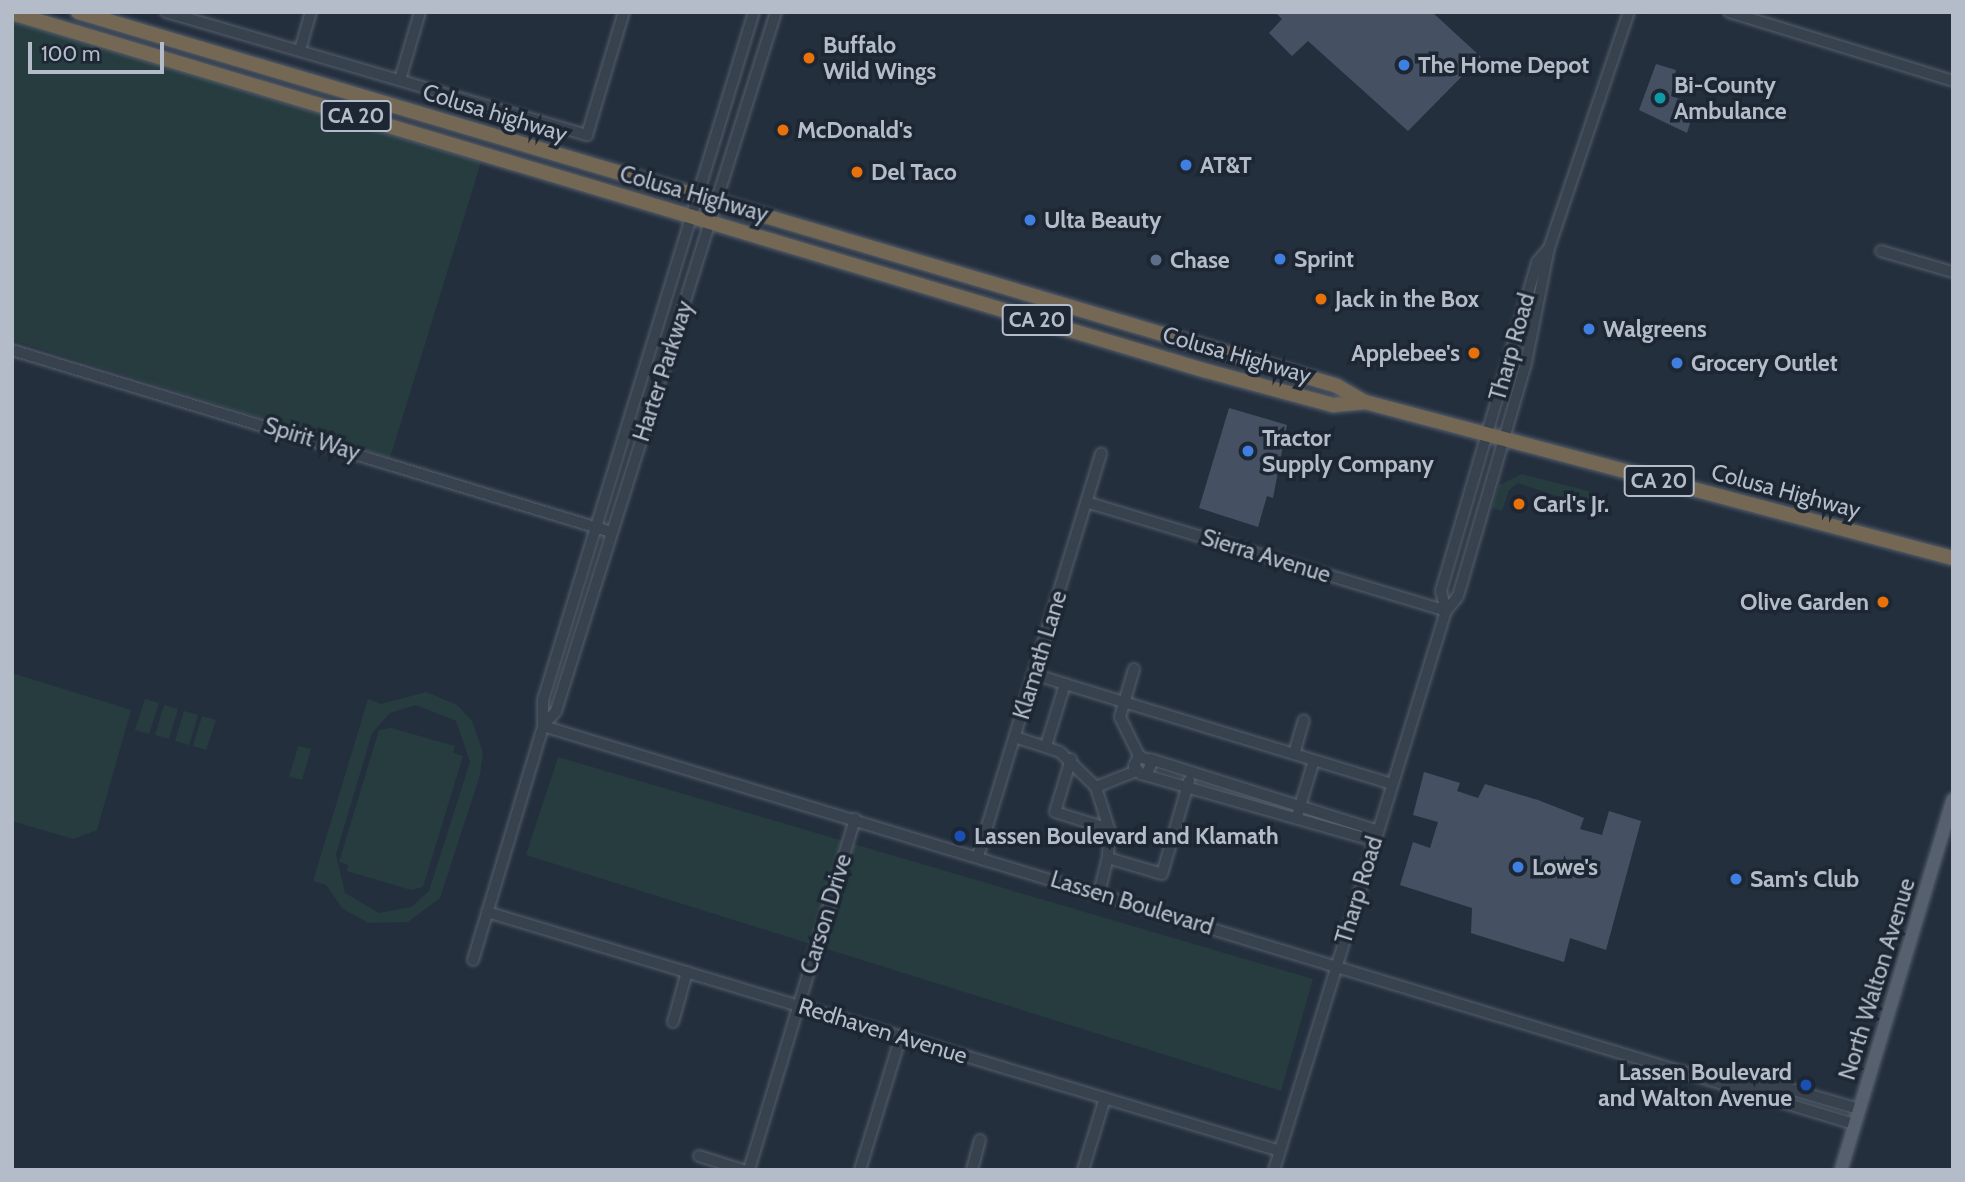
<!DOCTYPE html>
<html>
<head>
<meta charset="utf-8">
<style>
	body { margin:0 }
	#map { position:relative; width:1965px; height:1182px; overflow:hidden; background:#242f3e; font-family:Cabin,sans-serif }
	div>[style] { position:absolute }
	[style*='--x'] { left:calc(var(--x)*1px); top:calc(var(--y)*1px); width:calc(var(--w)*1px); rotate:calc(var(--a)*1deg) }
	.green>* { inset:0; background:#263c3f }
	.building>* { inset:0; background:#455162 }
	.roads { filter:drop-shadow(0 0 2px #565f6c) drop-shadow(0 0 2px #565f6c) }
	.minor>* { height:10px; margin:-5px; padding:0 5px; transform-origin:5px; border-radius:5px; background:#38414e }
	.major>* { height:12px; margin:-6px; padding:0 6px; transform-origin:6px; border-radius:6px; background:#56606e }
	.highway>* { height:14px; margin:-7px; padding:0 7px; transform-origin:7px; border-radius:7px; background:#746855 }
	.dots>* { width:19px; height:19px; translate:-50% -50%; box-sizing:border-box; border:4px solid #1d2633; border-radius:50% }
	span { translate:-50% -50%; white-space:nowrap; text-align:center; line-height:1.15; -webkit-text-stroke:7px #1d2633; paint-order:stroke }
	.shield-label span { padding:2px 5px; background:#1d2633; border:2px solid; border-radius:5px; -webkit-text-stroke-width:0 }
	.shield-label { font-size:21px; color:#b4bcc9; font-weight:700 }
	.poi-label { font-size:23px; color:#b4bcc9; font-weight:700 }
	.left { translate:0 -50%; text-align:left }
	.right { translate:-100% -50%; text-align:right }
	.street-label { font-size:23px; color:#b4bcc9 }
	.frame { position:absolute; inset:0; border:14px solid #b4bcc9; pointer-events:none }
	.scale { position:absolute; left:28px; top:42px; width:136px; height:32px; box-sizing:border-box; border:4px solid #b4bcc9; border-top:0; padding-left:9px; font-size:21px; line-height:24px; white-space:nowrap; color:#b4bcc9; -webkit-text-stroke:5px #1d2633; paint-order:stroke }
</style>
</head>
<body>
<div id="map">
	<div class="green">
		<div style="clip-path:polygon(12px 20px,481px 162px,390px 458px,12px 340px)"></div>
		<div style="clip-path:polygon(1522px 474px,1596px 493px,1592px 504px,1577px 503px,1518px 483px,1509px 490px,1502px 511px,1492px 508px,1499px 485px)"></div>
		<div style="clip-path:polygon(12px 673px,131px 710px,97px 830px,73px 839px,12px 821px)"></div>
		<div style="clip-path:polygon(evenodd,426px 692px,457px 705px,472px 721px,483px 753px,480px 775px,440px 898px,408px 922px,368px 923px,342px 908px,326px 885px,313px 881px,368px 699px,381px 704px,426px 692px,416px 705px,456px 721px,470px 762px,429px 891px,411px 907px,379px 913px,345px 893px,336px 854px,372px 733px,390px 713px,416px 705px)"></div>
		<div style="clip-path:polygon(145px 699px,159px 703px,149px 734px,135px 730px)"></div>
		<div style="clip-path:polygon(164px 705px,178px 709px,169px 739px,155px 735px)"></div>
		<div style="clip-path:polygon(184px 711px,198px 715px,189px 745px,175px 741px)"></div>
		<div style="clip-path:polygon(202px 716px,216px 720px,206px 750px,193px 746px)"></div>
		<div style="clip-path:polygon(391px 728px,455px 746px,453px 753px,463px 756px,423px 887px,411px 890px,347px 871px,348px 865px,339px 862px,379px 730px)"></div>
		<div style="clip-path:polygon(298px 746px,311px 749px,302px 780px,289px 777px)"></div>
		<div style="clip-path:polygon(558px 757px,1313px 979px,1281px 1091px,526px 855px)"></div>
	</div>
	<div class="building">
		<div style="clip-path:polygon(1275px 12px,1432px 12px,1481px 57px,1408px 131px,1308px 41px,1292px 56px,1269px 33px,1282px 19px)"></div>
		<div style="clip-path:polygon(1656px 64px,1676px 70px,1671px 96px,1682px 100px,1677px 112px,1692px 117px,1687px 133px,1639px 110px)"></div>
		<div style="clip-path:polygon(1229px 408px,1287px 425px,1273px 498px,1267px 496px,1258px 527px,1199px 508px)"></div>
		<div style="clip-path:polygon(1424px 772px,1460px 783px,1457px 791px,1478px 798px,1485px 784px,1538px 800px,1584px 818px,1580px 829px,1602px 835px,1609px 811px,1641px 821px,1606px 950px,1570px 938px,1564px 962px,1471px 933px,1472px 908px,1400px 885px,1413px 842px,1430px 848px,1438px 822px,1413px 815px)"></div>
	</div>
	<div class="roads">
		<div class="minor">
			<div style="--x:166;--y:12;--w:439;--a:16.3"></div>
			<div style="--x:587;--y:135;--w:128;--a:-73.3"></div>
			<div style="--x:1729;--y:12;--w:234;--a:17.1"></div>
			<div style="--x:300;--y:50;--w:40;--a:-74"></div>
			<div style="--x:400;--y:80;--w:71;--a:-73.6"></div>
			<div style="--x:1881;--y:251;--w:75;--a:16.3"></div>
			<div style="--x:12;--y:350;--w:626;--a:16.9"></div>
			<div style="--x:1086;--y:502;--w:376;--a:16.8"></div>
			<div style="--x:1446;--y:611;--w:21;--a:-104"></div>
			<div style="--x:1441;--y:591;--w:343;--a:-73.7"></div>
			<div style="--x:1537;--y:262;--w:18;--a:-49"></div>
			<div style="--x:1134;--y:669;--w:50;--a:106.3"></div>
			<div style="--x:1120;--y:717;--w:43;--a:64"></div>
			<div style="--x:1034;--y:674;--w:33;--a:18"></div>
			<div style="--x:543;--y:726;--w:1370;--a:16.89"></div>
			<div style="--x:543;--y:726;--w:20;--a:-49"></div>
			<div style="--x:556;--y:711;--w:733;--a:-72.53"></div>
			<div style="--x:1015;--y:737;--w:47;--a:18.4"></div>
			<div style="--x:1060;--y:752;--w:50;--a:44.2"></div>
			<div style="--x:1096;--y:787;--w:43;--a:-21.8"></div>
			<div style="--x:1046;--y:746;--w:65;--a:-73"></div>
			<div style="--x:1065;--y:684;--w:342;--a:17"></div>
			<div style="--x:1294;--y:754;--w:35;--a:-74"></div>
			<div style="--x:1071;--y:759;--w:55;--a:106.8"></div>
			<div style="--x:1055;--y:812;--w:57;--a:17.5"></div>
			<div style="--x:1109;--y:829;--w:44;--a:-107.2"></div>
			<div style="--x:1150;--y:759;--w:239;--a:17.5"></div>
			<div style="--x:1147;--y:773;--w:12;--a:-66"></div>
			<div style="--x:1152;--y:762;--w:14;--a:-155"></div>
			<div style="--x:1139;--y:756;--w:11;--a:117"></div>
			<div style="--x:1134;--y:766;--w:11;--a:49"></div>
			<div style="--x:1141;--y:774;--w:243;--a:16"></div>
			<div style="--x:1298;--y:813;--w:55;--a:-73.2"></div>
			<div style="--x:1109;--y:829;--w:29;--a:92"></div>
			<div style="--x:1108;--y:858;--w:56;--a:16.5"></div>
			<div style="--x:1162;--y:874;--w:97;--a:-73.8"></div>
			<div style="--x:978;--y:856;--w:421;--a:-73"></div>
			<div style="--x:1099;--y:893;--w:36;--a:-76"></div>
			<div style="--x:487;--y:912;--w:828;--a:16.77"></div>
			<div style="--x:473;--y:960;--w:244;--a:-73.3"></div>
			<div style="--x:543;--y:726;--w:26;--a:-90"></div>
			<div style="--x:543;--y:700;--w:720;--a:-72.95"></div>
			<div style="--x:673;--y:1022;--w:52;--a:-74.4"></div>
			<div style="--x:1724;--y:1081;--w:66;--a:6.9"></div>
			<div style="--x:1790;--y:1089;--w:72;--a:16.2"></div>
			<div style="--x:699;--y:1156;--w:46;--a:17.7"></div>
			<div style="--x:749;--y:1170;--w:367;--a:-73.2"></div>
			<div style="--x:860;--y:1170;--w:140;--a:-73"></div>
			<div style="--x:972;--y:1170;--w:31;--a:-75"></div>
			<div style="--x:1083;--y:1170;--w:75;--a:-73"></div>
			<div style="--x:1274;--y:1170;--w:585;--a:-72.9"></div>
			<div style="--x:1446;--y:611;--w:19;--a:-51"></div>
			<div style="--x:1458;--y:596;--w:243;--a:-73.7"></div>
			<div style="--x:1526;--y:363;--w:117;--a:-78.7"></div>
			<div style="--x:1549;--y:248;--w:249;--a:-71.3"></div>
		</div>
		<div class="major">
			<div style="--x:1841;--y:1170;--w:387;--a:-73.2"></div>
		</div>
		<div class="highway">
			<div style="--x:78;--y:12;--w:1313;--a:16.54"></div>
			<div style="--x:1337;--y:386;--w:32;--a:30"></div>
			<div style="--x:1365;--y:402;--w:608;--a:14.86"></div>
			<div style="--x:12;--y:13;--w:1247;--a:16.68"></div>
			<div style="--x:1207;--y:371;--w:131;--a:15.1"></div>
			<div style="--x:1333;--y:405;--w:32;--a:-5"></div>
		</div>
	</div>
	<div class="dots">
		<div style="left:809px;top:58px;background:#e8710a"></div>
		<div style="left:1404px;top:65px;background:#3f7fe0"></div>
		<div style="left:1660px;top:98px;background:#0f9aa8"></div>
		<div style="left:783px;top:130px;background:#e8710a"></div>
		<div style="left:1186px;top:165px;background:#3f7fe0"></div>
		<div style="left:857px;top:172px;background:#e8710a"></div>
		<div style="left:1030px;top:220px;background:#3f7fe0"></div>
		<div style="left:1280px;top:259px;background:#3f7fe0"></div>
		<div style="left:1156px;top:260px;background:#5c6f8a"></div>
		<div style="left:1321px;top:299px;background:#e8710a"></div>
		<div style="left:1589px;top:329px;background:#3f7fe0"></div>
		<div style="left:1474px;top:353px;background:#e8710a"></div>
		<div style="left:1677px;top:363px;background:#3f7fe0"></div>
		<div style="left:1248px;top:451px;background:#3f7fe0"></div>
		<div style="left:1519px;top:504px;background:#e8710a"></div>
		<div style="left:1883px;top:602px;background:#e8710a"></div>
		<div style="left:960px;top:836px;background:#1a4fb4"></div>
		<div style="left:1518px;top:867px;background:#3f7fe0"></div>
		<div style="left:1736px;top:879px;background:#3f7fe0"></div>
		<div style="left:1806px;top:1085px;background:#1a4fb4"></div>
	</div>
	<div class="shield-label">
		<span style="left:356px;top:116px">CA 20</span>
		<span style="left:1037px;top:320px">CA 20</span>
		<span style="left:1659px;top:481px">CA 20</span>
	</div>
	<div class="poi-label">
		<span class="left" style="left:823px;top:58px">Buffalo<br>Wild Wings</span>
		<span class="left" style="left:1418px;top:65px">The Home Depot</span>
		<span class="left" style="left:1674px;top:98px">Bi-County<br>Ambulance</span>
		<span class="left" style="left:797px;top:130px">McDonald's</span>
		<span class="left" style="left:1200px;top:165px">AT&amp;T</span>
		<span class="left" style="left:871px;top:172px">Del Taco</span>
		<span class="left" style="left:1044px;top:220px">Ulta Beauty</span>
		<span class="left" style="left:1294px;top:259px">Sprint</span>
		<span class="left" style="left:1170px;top:260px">Chase</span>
		<span class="left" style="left:1335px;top:299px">Jack in the Box</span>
		<span class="left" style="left:1603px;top:329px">Walgreens</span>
		<span class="right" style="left:1460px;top:353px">Applebee's</span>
		<span class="left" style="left:1691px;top:363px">Grocery Outlet</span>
		<span class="left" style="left:1262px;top:451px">Tractor<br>Supply Company</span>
		<span class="left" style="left:1533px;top:504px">Carl's Jr.</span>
		<span class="right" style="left:1869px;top:602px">Olive Garden</span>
		<span class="left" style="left:974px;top:836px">Lassen Boulevard and Klamath</span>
		<span class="left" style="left:1532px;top:867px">Lowe's</span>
		<span class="left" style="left:1750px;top:879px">Sam's Club</span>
		<span class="right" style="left:1792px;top:1085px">Lassen Boulevard<br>and Walton Avenue</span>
	</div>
	<div class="street-label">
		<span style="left:495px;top:113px;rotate:17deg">Colusa highway</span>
		<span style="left:694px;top:194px;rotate:16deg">Colusa Highway</span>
		<span style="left:1512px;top:347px;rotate:-74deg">Tharp Road</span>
		<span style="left:1237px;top:355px;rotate:16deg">Colusa Highway</span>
		<span style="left:663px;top:371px;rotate:-72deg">Harter Parkway</span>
		<span style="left:312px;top:439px;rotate:17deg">Spirit Way</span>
		<span style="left:1786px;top:491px;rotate:15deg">Colusa Highway</span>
		<span style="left:1266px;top:556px;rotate:17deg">Sierra Avenue</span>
		<span style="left:1040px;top:655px;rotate:-73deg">Klamath Lane</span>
		<span style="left:1359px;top:890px;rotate:-73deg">Tharp Road</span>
		<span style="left:1132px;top:903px;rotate:17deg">Lassen Boulevard</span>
		<span style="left:826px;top:914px;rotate:-73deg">Carson Drive</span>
		<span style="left:1877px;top:979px;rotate:-73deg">North Walton Avenue</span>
		<span style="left:883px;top:1031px;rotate:17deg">Redhaven Avenue</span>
	</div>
	<div class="frame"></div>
	<div class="scale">100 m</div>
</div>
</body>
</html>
